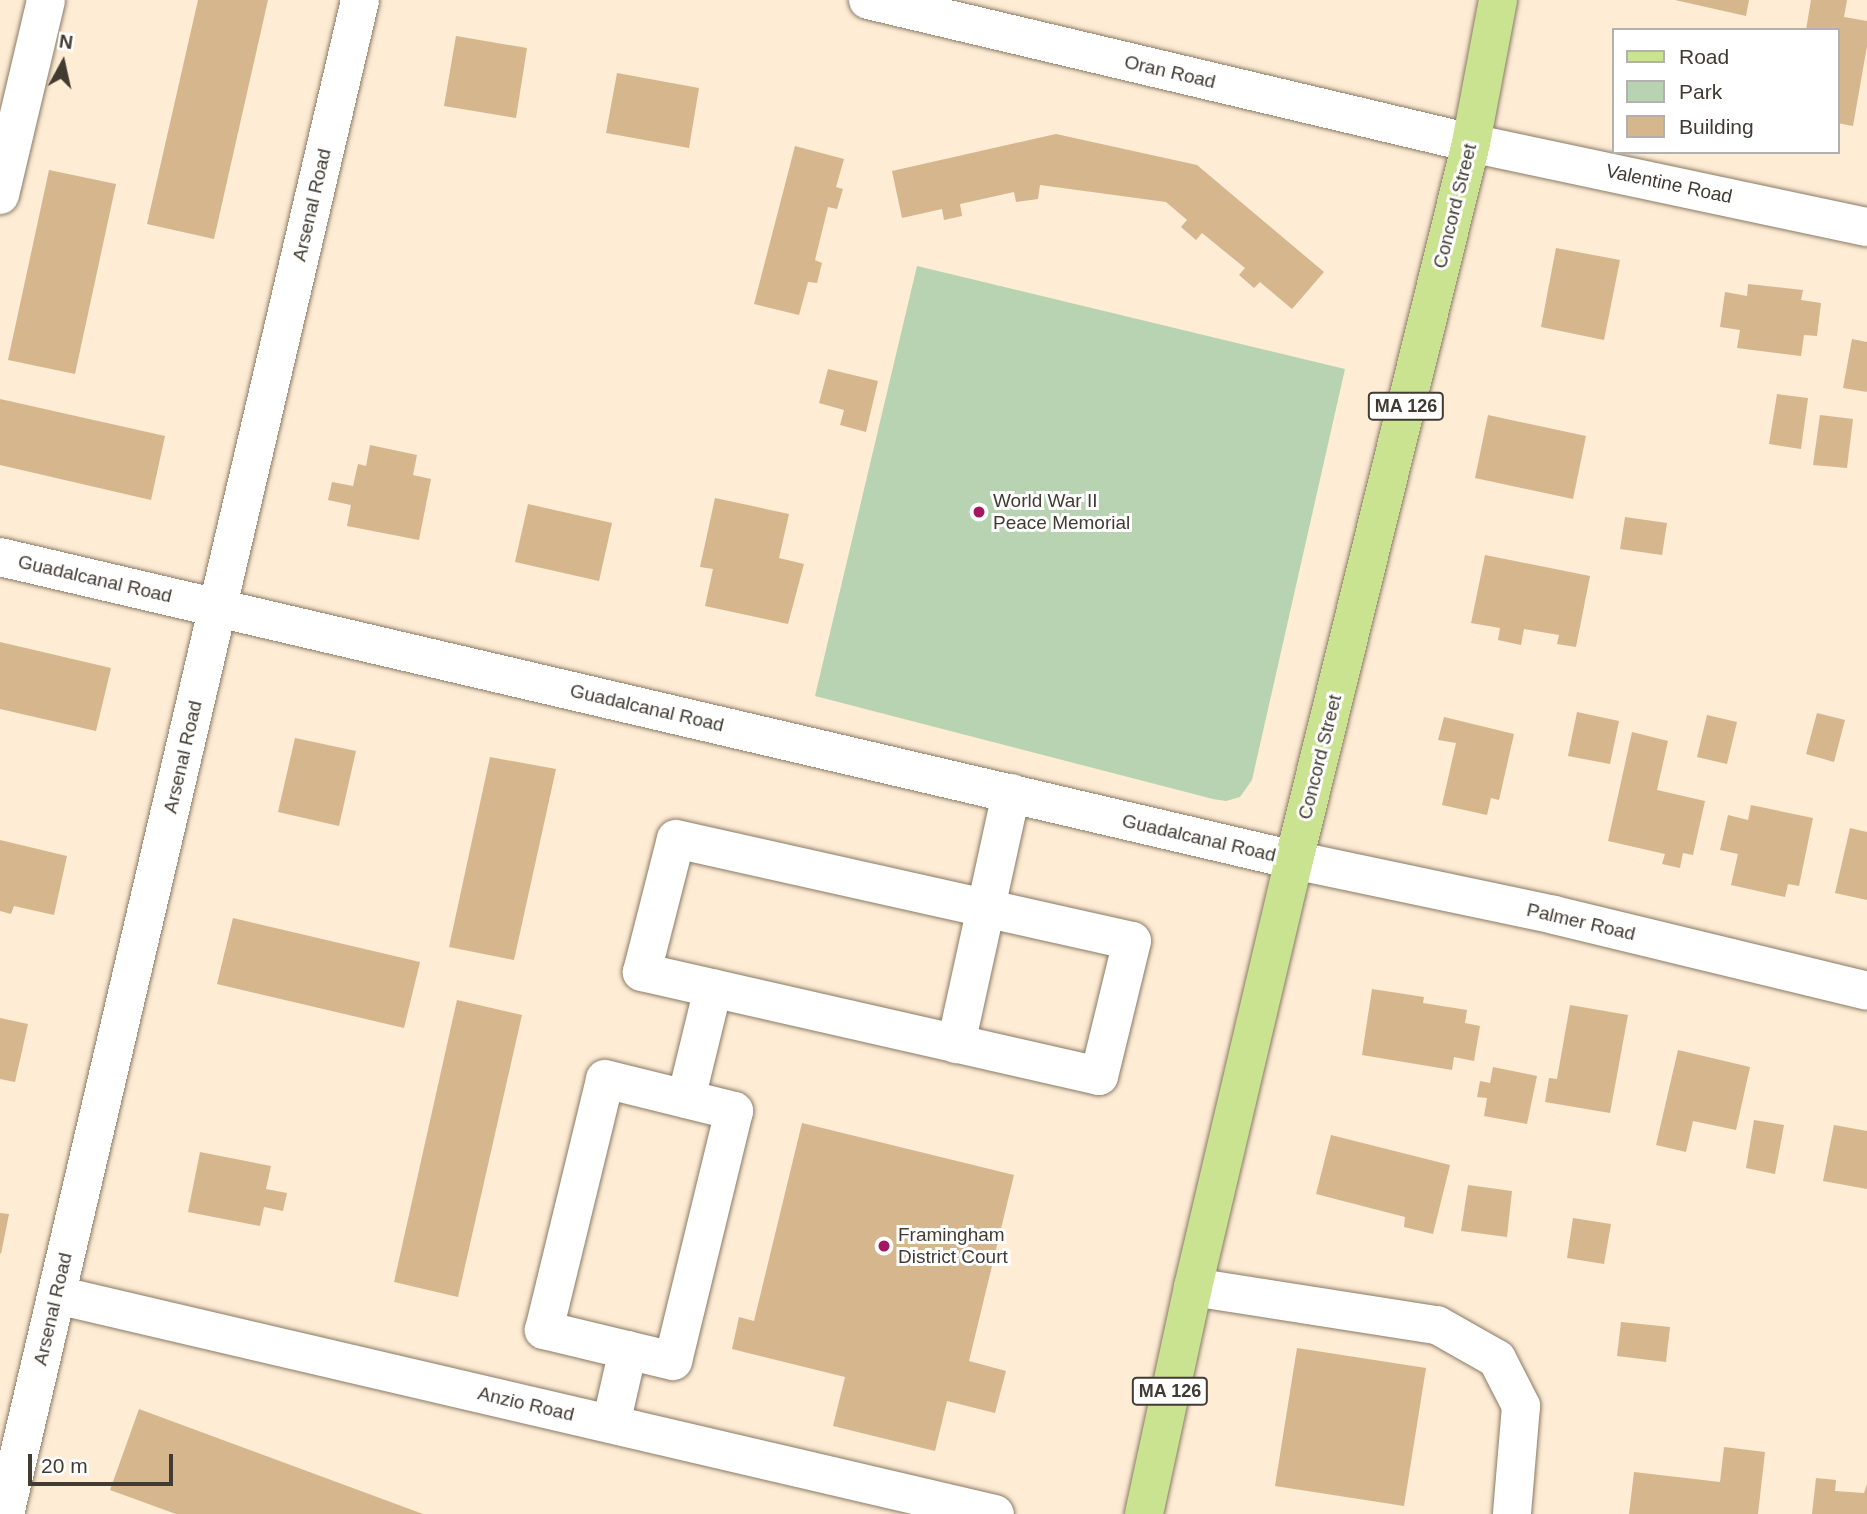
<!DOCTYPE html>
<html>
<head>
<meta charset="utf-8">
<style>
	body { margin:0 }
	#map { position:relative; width:1867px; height:1514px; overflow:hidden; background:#feecd5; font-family:Helvetica,sans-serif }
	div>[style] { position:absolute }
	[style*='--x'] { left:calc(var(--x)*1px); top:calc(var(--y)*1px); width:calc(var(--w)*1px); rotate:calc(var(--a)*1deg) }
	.green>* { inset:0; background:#b7d3b1 }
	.building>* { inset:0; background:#d5b68d }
	.roads { filter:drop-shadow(0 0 2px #8a7a65) drop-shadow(0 0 2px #8a7a65) }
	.minor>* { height:38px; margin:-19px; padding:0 19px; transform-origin:19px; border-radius:19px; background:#fff }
	.major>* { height:38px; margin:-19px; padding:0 19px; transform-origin:19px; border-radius:19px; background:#c9e391 }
	.dots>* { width:19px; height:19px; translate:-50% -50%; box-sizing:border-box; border:4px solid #fff; border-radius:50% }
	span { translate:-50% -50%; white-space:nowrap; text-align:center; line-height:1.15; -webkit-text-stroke:6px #fff; paint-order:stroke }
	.shield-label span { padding:2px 5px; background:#fff; border:2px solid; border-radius:5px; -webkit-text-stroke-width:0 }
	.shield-label { font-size:18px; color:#423b32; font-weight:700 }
	.street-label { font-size:19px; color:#423b32 }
	.poi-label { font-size:19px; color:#423b32 }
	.left { translate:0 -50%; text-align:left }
	.legend { position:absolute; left:1612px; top:28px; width:228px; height:126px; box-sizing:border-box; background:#fff; border:2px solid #b3b1ad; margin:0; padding:9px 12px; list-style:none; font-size:21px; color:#423b32 }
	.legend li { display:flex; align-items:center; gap:14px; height:35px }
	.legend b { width:35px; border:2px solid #b3b1ad }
	.north { position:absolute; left:28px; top:28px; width:70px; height:70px; -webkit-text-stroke:5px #fff; paint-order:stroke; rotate:8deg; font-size:19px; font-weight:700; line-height:28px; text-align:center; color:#423b32 }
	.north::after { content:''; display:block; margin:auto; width:24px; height:32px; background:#423b32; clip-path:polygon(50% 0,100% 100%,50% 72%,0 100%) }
	.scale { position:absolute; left:28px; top:1454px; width:145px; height:32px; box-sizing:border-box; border:4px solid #423b32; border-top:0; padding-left:9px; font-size:21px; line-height:24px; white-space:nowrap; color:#423b32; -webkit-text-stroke:5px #fff; paint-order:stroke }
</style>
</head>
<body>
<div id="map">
	<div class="green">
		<div style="clip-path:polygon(917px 266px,1345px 369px,1252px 780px,1240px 797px,1226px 801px,1213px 799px,815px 696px)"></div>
	</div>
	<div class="building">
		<div style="clip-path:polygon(198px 0,268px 0,214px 239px,147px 224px)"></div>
		<div style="clip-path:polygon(1675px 0,1749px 0,1746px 16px)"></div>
		<div style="clip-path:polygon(1811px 0,1847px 0,1844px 17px,1867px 21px,1867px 46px,1853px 126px,1837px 123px,1837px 30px,1806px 30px)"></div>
		<div style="clip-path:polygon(456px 36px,527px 48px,516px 118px,444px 106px)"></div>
		<div style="clip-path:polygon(617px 73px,699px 88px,689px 148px,606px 133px)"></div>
		<div style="clip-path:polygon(1056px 134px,1197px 165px,1324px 272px,1292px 309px,1260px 282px,1254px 288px,1239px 275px,1245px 268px,1202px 233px,1196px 240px,1181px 227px,1187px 220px,1166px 202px,1040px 185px,1038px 199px,1016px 202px,1014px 192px,960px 204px,962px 216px,944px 220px,942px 209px,902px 218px,892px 171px)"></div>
		<div style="clip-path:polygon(795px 146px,844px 159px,836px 187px,843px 189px,837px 209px,828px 207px,815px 260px,822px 263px,817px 283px,808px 282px,799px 315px,754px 304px)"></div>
		<div style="clip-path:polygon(49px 170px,116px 184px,75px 374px,8px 360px)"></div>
		<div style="clip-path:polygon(1556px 248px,1620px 260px,1604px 340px,1541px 327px)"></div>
		<div style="clip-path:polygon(1748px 284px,1803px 290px,1801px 300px,1821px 303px,1817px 336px,1804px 335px,1801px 356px,1737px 348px,1740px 330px,1720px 327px,1725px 292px,1747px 296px)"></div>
		<div style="clip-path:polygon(1852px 339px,1867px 342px,1867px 392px,1843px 388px)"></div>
		<div style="clip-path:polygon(828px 369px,878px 381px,866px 432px,840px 425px,844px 410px,819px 403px)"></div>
		<div style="clip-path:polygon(1777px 394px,1808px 398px,1801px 449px,1769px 444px)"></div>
		<div style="clip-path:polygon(0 399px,165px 436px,151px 500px,0 465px)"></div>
		<div style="clip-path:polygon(1488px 415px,1586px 436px,1573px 499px,1475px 478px)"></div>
		<div style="clip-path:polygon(1820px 415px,1853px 419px,1847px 468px,1813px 465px)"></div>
		<div style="clip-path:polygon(370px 445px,417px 455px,413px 475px,431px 479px,419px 540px,347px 526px,351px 505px,328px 500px,332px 482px,353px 486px,358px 464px,366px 466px)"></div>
		<div style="clip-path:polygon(715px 498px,789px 514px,779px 558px,804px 564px,788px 624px,705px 606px,713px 569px,700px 567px)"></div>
		<div style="clip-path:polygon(528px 504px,612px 523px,599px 581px,515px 562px)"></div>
		<div style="clip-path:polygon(1625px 517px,1667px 523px,1662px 555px,1620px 549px)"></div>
		<div style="clip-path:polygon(1485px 555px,1590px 576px,1576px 647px,1557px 644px,1559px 635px,1524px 629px,1521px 645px,1498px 640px,1500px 628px,1471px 623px)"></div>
		<div style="clip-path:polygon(0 642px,111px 668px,96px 731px,0 709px)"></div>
		<div style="clip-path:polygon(1577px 712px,1619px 721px,1610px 764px,1568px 756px)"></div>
		<div style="clip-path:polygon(1817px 713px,1845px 720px,1834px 762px,1806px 754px)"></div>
		<div style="clip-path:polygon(1707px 715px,1737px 722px,1727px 764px,1697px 757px)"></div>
		<div style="clip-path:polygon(1444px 717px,1514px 734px,1499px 800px,1491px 798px,1487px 815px,1442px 805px,1456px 743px,1438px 740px)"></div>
		<div style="clip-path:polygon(1632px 732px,1668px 741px,1657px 790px,1705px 801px,1693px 855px,1683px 853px,1680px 868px,1662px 864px,1665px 854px,1608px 841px)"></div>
		<div style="clip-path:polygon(295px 738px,356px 751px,339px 826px,278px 812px)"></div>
		<div style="clip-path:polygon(490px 757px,556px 769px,514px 960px,449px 947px)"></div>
		<div style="clip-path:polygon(1751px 805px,1813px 818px,1799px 886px,1788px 884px,1785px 897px,1731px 885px,1738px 854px,1720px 850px,1728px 815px,1748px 820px)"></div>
		<div style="clip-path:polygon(1850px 828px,1867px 832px,1867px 900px,1835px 893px)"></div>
		<div style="clip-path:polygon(0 840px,67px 856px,54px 915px,14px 906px,11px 914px,0 911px)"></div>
		<div style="clip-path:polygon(233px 918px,420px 962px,404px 1028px,217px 984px)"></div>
		<div style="clip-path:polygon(1372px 989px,1424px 997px,1423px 1003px,1467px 1010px,1465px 1023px,1480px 1026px,1474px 1061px,1454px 1057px,1452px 1070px,1362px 1055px)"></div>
		<div style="clip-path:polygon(457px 1000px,522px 1015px,458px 1297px,394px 1282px)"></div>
		<div style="clip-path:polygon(1570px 1005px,1628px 1015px,1610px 1113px,1545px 1102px,1549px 1078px,1557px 1079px)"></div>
		<div style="clip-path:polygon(0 1018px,28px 1024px,15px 1082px,0 1079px)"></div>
		<div style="clip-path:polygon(1678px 1050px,1750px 1067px,1736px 1130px,1693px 1121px,1686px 1152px,1656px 1145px)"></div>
		<div style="clip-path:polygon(1493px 1067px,1537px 1076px,1527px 1124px,1484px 1116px,1487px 1098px,1477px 1097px,1480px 1081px,1490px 1083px)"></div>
		<div style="clip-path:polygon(1754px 1120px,1784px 1125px,1775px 1174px,1746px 1168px)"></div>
		<div style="clip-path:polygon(802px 1123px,1014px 1175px,969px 1361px,1006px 1371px,995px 1413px,947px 1401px,935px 1451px,833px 1426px,845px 1377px,732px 1349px,739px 1317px,754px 1321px)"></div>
		<div style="clip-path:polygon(1834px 1125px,1867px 1131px,1867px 1189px,1823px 1181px)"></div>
		<div style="clip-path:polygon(1331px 1135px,1450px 1165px,1433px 1234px,1404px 1227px,1405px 1217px,1316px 1194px)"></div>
		<div style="clip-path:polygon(200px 1152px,271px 1166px,266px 1189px,287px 1193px,283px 1211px,264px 1207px,260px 1226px,188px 1212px)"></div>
		<div style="clip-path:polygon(1468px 1185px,1512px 1191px,1507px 1237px,1461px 1231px)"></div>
		<div style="clip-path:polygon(0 1213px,9px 1214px,1px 1254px,0 1253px)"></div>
		<div style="clip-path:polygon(1573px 1218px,1611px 1224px,1604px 1264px,1567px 1258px)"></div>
		<div style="clip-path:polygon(1621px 1322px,1670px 1327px,1666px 1362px,1617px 1356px)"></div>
		<div style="clip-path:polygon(1297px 1348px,1426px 1368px,1404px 1506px,1275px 1486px)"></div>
		<div style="clip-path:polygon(139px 1409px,423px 1514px,176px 1514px,110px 1490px)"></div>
		<div style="clip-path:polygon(1724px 1447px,1765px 1452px,1758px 1514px,1629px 1514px,1634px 1472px,1720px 1482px)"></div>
		<div style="clip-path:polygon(1816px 1478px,1836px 1480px,1835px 1491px,1864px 1493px,1867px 1484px,1867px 1514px,1812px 1514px)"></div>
	</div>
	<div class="roads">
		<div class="minor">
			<div style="--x:868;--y:0;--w:620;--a:13.34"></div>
			<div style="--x:1471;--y:143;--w:405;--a:12"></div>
			<div style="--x:0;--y:195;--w:200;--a:-76.7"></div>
			<div style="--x:0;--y:557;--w:1329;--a:13.18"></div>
			<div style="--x:1294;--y:860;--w:266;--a:11.9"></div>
			<div style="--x:1554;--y:915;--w:322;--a:13.6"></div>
			<div style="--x:676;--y:839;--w:467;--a:12.6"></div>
			<div style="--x:1132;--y:941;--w:139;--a:103.7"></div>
			<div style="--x:1099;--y:1076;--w:469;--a:-167.2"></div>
			<div style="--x:642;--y:972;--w:137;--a:-75.7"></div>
			<div style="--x:956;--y:1044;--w:257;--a:-77.6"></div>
			<div style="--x:605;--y:1079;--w:133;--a:13.9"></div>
			<div style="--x:734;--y:1111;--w:257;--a:103.7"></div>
			<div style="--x:673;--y:1361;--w:133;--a:-166.5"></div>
			<div style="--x:544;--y:1330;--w:258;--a:-76.3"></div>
			<div style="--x:686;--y:1099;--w:114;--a:-76.3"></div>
			<div style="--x:1193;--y:1287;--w:247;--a:8.9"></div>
			<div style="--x:1437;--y:1325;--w:69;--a:29.5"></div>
			<div style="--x:1497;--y:1359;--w:53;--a:62.9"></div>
			<div style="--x:1521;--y:1406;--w:108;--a:94.8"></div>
			<div style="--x:57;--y:1295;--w:963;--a:13.14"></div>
			<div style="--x:611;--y:1424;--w:76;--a:-77.1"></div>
			<div style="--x:5;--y:1514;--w:1555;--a:-76.8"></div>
		</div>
		<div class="major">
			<div style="--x:1144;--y:1514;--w:232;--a:-77.8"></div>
			<div style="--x:1193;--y:1287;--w:439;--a:-76.7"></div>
			<div style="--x:1294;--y:860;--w:739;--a:-76.13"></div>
			<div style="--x:1471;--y:143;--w:146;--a:-79.3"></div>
		</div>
	</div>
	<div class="dots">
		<div style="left:979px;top:512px;background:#a31861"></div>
		<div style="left:884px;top:1246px;background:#a31861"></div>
	</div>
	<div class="shield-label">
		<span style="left:1406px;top:406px">MA 126</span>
		<span style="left:1170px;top:1391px">MA 126</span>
	</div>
	<div class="street-label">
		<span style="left:1170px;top:72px;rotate:13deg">Oran Road</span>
		<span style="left:1669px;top:184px;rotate:12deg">Valentine Road</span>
		<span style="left:312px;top:205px;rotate:-77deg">Arsenal Road</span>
		<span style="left:1455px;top:206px;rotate:-76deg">Concord Street</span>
		<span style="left:95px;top:579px;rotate:13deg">Guadalcanal Road</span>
		<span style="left:647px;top:708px;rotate:13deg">Guadalcanal Road</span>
		<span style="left:183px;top:757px;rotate:-77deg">Arsenal Road</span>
		<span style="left:1320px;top:757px;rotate:-76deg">Concord Street</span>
		<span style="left:1199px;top:838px;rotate:13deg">Guadalcanal Road</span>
		<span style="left:1581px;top:922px;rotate:13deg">Palmer Road</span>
		<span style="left:53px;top:1309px;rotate:-77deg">Arsenal Road</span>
		<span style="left:526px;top:1404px;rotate:13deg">Anzio Road</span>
	</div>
	<div class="poi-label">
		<span class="left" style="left:993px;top:512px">World War II<br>Peace Memorial</span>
		<span class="left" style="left:898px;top:1246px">Framingham<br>District Court</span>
	</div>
	<ul class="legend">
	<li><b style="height:9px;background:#c9e391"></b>Road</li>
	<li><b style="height:19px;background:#b7d3b1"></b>Park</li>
	<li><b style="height:19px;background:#d5b68d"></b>Building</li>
	</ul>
	<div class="north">N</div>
	<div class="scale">20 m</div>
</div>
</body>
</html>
